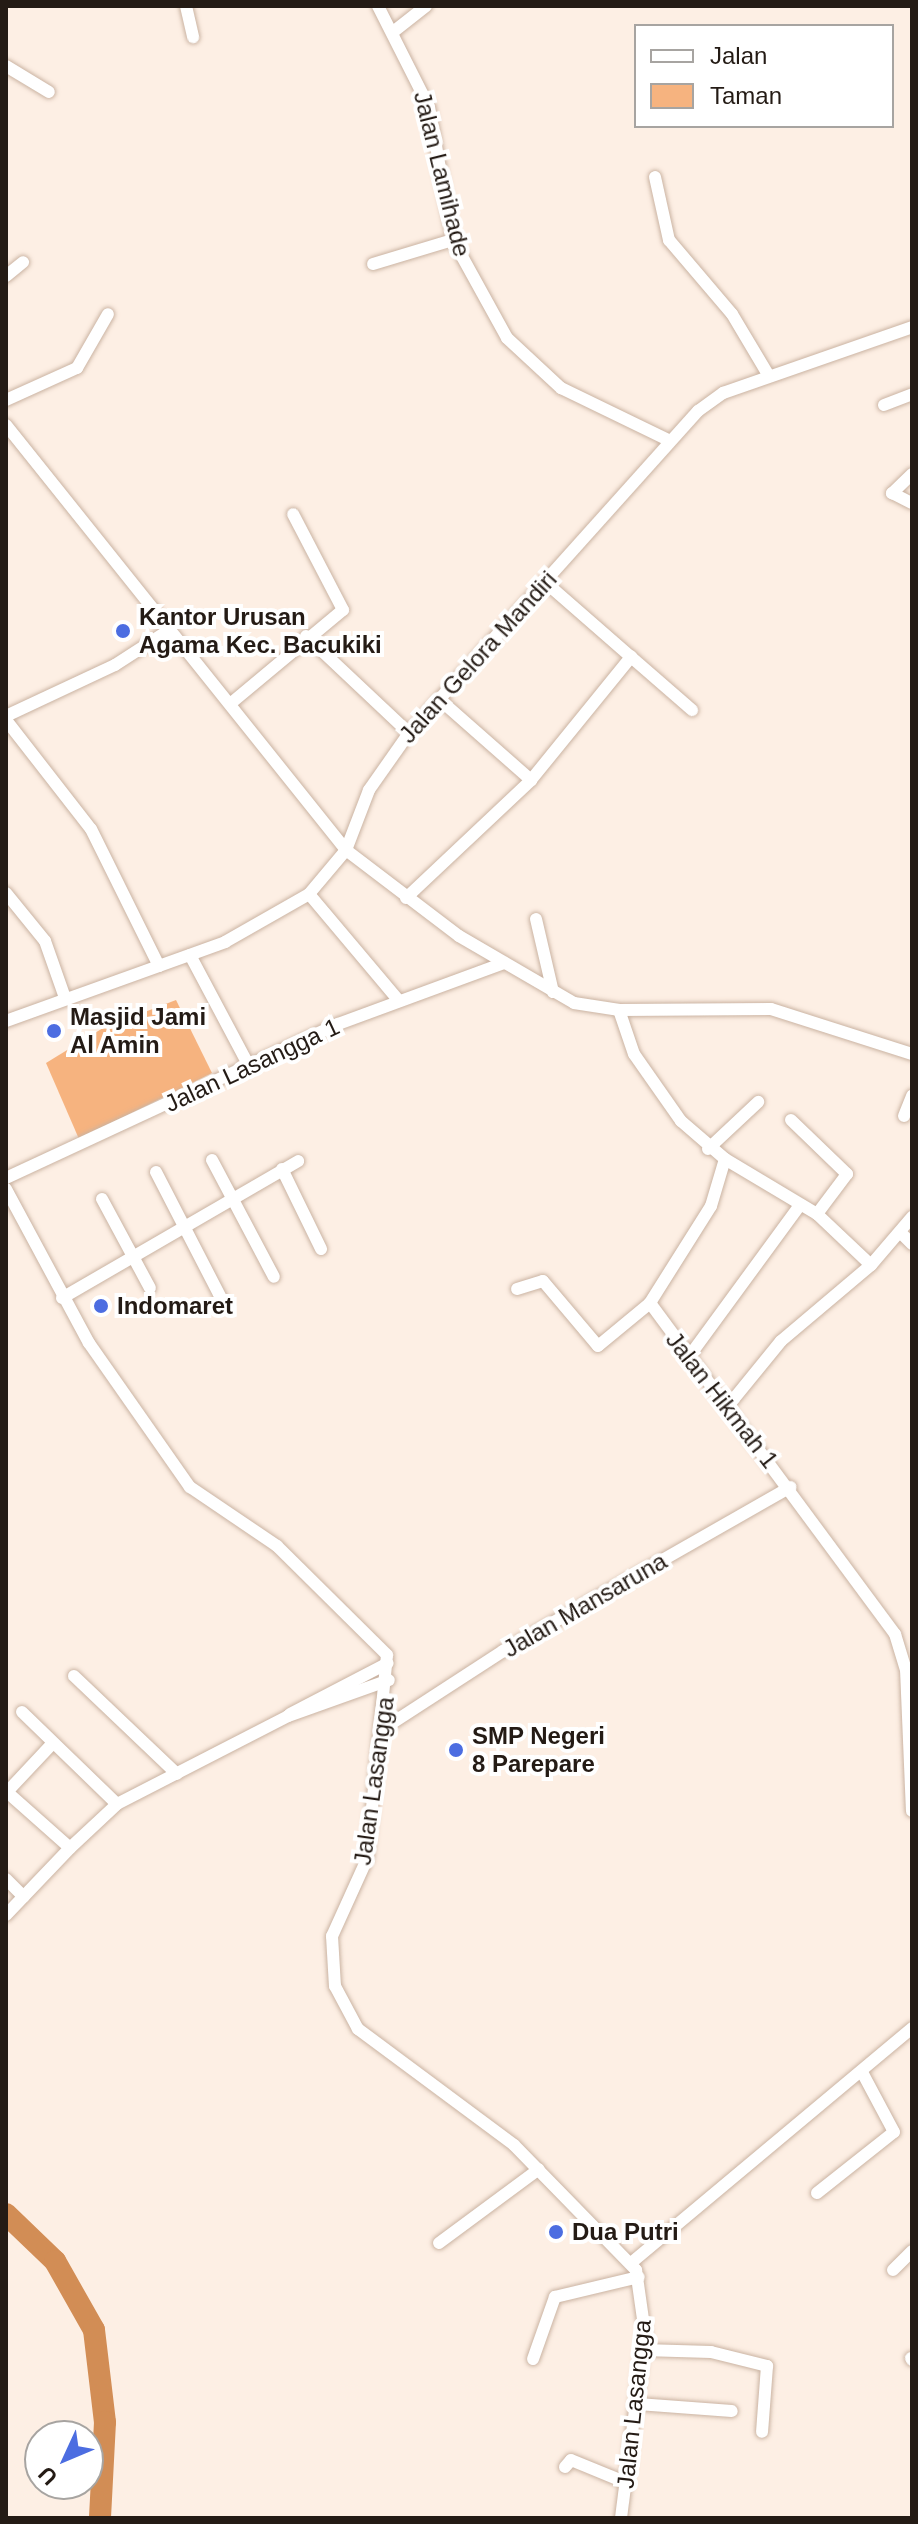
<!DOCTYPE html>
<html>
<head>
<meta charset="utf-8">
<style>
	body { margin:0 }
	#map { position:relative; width:918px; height:2524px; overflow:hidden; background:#fdefe4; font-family:Helvetica,sans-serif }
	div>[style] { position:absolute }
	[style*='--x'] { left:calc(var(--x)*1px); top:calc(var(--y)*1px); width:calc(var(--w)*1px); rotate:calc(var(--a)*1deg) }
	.green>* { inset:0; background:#f6b37f }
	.river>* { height:22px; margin:-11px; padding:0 11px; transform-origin:11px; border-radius:11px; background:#d28d55 }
	.roads { filter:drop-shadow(0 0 2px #cab3a2) drop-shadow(0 0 2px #cab3a2) }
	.minor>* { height:12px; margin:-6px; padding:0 6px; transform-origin:6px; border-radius:6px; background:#fff }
	.dots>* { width:22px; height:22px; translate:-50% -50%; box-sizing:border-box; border:4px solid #fff; border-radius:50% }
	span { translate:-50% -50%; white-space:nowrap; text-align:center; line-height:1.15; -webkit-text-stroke:8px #fff; paint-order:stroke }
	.street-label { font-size:24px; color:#241b15 }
	.poi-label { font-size:24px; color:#241b15; font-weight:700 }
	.left { translate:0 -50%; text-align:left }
	.frame { position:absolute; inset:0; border:8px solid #241b15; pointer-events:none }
	.legend { position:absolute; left:634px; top:24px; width:260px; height:104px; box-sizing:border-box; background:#fff; border:2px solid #a7a4a1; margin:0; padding:10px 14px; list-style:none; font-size:24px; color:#241b15 }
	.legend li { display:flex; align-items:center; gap:16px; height:40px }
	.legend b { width:40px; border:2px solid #a7a4a1 }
	.north { position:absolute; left:24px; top:2420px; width:80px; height:80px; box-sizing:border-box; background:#fff; border:2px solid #a7a4a1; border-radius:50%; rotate:226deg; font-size:22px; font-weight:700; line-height:32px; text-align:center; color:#241b15 }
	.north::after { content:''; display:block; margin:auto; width:28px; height:36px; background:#4c6de1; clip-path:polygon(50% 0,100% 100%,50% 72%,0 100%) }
</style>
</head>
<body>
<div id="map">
	<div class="green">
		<div style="clip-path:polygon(176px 1000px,212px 1073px,79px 1139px,46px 1063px,103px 1028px)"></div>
	</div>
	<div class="river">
		<div style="--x:6;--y:2214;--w:68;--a:43.8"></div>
		<div style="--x:55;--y:2261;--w:79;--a:60.5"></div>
		<div style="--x:94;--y:2330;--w:93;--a:83.2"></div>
		<div style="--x:105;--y:2422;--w:96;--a:93"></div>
	</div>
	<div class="roads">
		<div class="minor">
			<div style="--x:186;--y:6;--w:32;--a:77"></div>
			<div style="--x:378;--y:6;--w:113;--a:63.2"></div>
			<div style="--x:429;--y:107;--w:135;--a:79.8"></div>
			<div style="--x:453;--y:240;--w:112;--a:61.1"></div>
			<div style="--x:507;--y:338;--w:74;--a:42.8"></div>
			<div style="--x:561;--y:388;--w:121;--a:25.9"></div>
			<div style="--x:393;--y:32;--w:42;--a:-38.2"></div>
			<div style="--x:6;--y:66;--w:50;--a:31.2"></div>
			<div style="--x:655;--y:177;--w:65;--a:77.5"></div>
			<div style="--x:669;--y:240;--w:97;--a:49.6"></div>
			<div style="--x:732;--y:314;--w:72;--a:59.2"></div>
			<div style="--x:373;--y:264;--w:84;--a:-16.7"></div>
			<div style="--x:6;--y:276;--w:22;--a:-39"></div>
			<div style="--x:6;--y:400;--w:78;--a:-24.3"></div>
			<div style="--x:77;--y:368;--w:62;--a:-60.1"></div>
			<div style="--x:884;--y:405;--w:30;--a:-21"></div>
			<div style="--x:6;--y:425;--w:544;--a:51.34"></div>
			<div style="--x:346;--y:850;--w:142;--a:37.3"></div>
			<div style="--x:459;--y:936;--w:133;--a:30.2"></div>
			<div style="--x:574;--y:1003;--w:46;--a:8.8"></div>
			<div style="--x:619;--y:1010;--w:152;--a:-0.4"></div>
			<div style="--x:771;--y:1009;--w:148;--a:17.7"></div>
			<div style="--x:912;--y:474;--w:28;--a:136"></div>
			<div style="--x:892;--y:493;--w:22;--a:27"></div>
			<div style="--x:306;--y:636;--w:141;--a:43.3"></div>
			<div style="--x:631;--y:657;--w:81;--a:41"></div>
			<div style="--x:439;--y:699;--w:123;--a:41.4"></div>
			<div style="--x:230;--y:704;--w:147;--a:-39.8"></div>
			<div style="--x:343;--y:610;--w:108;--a:-117.5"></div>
			<div style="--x:6;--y:716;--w:120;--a:-25.1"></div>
			<div style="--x:115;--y:665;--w:64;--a:-32.9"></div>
			<div style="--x:6;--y:720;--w:138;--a:52.1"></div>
			<div style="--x:91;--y:829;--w:153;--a:63.6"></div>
			<div style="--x:6;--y:893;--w:62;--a:50.9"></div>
			<div style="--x:45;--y:941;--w:57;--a:70.6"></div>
			<div style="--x:309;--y:894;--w:140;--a:49.9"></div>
			<div style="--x:406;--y:898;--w:172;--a:-43.3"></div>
			<div style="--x:531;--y:780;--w:159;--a:-50.9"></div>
			<div style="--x:631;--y:657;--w:114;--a:-138.9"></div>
			<div style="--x:536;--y:919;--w:75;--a:76.9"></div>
			<div style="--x:190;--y:955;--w:123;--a:62"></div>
			<div style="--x:619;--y:1010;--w:46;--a:71.2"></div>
			<div style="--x:634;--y:1054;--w:82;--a:55"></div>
			<div style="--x:681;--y:1121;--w:58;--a:40.8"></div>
			<div style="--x:725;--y:1159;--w:49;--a:106.6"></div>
			<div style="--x:711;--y:1206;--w:115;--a:122.2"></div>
			<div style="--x:650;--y:1303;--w:412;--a:53.5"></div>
			<div style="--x:895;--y:1634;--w:37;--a:73"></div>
			<div style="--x:906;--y:1669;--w:142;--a:87.6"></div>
			<div style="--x:6;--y:1021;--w:233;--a:-19.8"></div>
			<div style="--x:225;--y:942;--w:97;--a:-29.7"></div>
			<div style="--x:309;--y:894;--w:57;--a:-49.9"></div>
			<div style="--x:346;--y:850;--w:64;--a:-69"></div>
			<div style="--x:369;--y:790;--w:70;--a:-54.9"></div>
			<div style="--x:409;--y:733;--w:433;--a:-48.1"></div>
			<div style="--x:698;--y:411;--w:31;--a:-36"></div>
			<div style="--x:723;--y:393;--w:200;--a:-19.2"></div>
			<div style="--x:904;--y:1116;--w:22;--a:-68"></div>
			<div style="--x:791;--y:1120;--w:78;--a:44"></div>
			<div style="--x:847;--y:1174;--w:50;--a:126.9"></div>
			<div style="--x:708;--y:1149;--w:69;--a:-43.2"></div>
			<div style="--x:725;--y:1159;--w:107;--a:30.9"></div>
			<div style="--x:817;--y:1214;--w:74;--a:43.4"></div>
			<div style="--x:212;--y:1160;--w:132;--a:62.1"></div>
			<div style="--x:282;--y:1169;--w:89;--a:64"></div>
			<div style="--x:156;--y:1172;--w:142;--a:62.7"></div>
			<div style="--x:6;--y:1178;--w:366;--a:-24.9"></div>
			<div style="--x:338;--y:1024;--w:177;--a:-20.2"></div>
			<div style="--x:6;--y:1189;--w:175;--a:61.7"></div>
			<div style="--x:89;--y:1343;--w:176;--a:55"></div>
			<div style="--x:190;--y:1487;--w:105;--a:34.1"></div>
			<div style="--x:277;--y:1546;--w:155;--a:44.7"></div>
			<div style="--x:387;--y:1655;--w:205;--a:95.6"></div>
			<div style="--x:367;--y:1859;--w:85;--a:114.4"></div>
			<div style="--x:332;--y:1936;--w:50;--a:86.6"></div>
			<div style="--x:335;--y:1986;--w:49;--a:61.9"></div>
			<div style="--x:358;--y:2029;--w:194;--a:36.6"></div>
			<div style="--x:514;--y:2145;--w:175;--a:45.7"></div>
			<div style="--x:636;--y:2270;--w:64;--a:81.9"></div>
			<div style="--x:645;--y:2333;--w:187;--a:97.4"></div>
			<div style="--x:102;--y:1199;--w:101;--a:61.7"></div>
			<div style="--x:900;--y:1232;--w:17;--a:45"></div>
			<div style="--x:517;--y:1289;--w:27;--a:-17"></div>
			<div style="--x:543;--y:1281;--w:85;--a:49.8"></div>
			<div style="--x:598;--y:1346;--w:67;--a:-39.6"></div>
			<div style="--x:62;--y:1298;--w:273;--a:-30.1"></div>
			<div style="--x:688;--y:1358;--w:190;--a:-53.8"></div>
			<div style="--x:728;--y:1406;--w:84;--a:-50.8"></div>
			<div style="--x:781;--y:1341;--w:118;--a:-40.2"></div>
			<div style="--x:871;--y:1265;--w:63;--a:-49.5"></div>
			<div style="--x:74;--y:1676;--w:142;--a:43.6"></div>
			<div style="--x:22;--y:1712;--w:132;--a:44.1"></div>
			<div style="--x:117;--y:1804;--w:192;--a:-27.2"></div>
			<div style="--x:288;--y:1716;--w:107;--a:-19.6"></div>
			<div style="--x:290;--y:1714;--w:110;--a:-27.5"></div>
			<div style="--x:383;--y:1729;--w:143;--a:-33"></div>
			<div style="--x:503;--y:1651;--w:331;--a:-29.7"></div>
			<div style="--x:7;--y:1792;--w:84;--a:41.6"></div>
			<div style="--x:70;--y:1848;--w:64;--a:-43.1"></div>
			<div style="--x:6;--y:1793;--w:67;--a:-46.8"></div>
			<div style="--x:6;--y:1879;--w:25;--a:45"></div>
			<div style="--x:6;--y:1915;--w:93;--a:-46.3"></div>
			<div style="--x:817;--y:2193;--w:98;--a:-38.4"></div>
			<div style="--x:894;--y:2132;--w:68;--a:-118.1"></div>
			<div style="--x:439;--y:2243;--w:124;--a:-36.5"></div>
			<div style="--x:631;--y:2263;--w:366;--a:-39.9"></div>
			<div style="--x:893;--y:2270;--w:27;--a:-45"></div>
			<div style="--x:643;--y:2350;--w:68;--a:1.7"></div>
			<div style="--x:711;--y:2352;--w:58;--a:14"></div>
			<div style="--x:767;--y:2366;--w:66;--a:94.3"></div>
			<div style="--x:911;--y:2358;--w:2;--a:63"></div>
			<div style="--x:533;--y:2359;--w:66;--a:-70.5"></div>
			<div style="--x:555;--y:2297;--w:86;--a:-13.4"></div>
			<div style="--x:638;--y:2404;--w:94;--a:4.3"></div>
			<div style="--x:565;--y:2467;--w:9;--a:-49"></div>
			<div style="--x:571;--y:2460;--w:61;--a:22.3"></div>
		</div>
	</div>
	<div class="dots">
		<div style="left:123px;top:631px;background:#4c6de1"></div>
		<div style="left:54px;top:1031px;background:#4c6de1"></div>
		<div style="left:101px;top:1306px;background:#4c6de1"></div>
		<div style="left:456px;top:1750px;background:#4c6de1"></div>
		<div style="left:556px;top:2232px;background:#4c6de1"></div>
	</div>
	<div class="street-label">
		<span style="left:442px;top:174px;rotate:76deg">Jalan Lamihade</span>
		<span style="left:478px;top:657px;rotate:-48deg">Jalan Gelora Mandiri</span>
		<span style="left:252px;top:1065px;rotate:-25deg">Jalan Lasangga 1</span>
		<span style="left:722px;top:1400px;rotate:52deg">Jalan Hikmah 1</span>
		<span style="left:585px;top:1605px;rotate:-30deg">Jalan Mansaruna</span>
		<span style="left:374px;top:1781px;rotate:-82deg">Jalan Lasangga</span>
		<span style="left:634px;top:2404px;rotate:-84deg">Jalan Lasangga</span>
	</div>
	<div class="poi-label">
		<span class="left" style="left:139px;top:631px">Kantor Urusan<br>Agama Kec. Bacukiki</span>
		<span class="left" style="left:70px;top:1031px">Masjid Jami<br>Al Amin</span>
		<span class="left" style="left:117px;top:1306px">Indomaret</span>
		<span class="left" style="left:472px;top:1750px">SMP Negeri<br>8 Parepare</span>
		<span class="left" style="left:572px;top:2232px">Dua Putri</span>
	</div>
	<div class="frame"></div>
	<ul class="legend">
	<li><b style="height:10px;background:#fff"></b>Jalan</li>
	<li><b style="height:22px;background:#f6b37f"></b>Taman</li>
	</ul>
	<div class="north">U</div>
</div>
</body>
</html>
